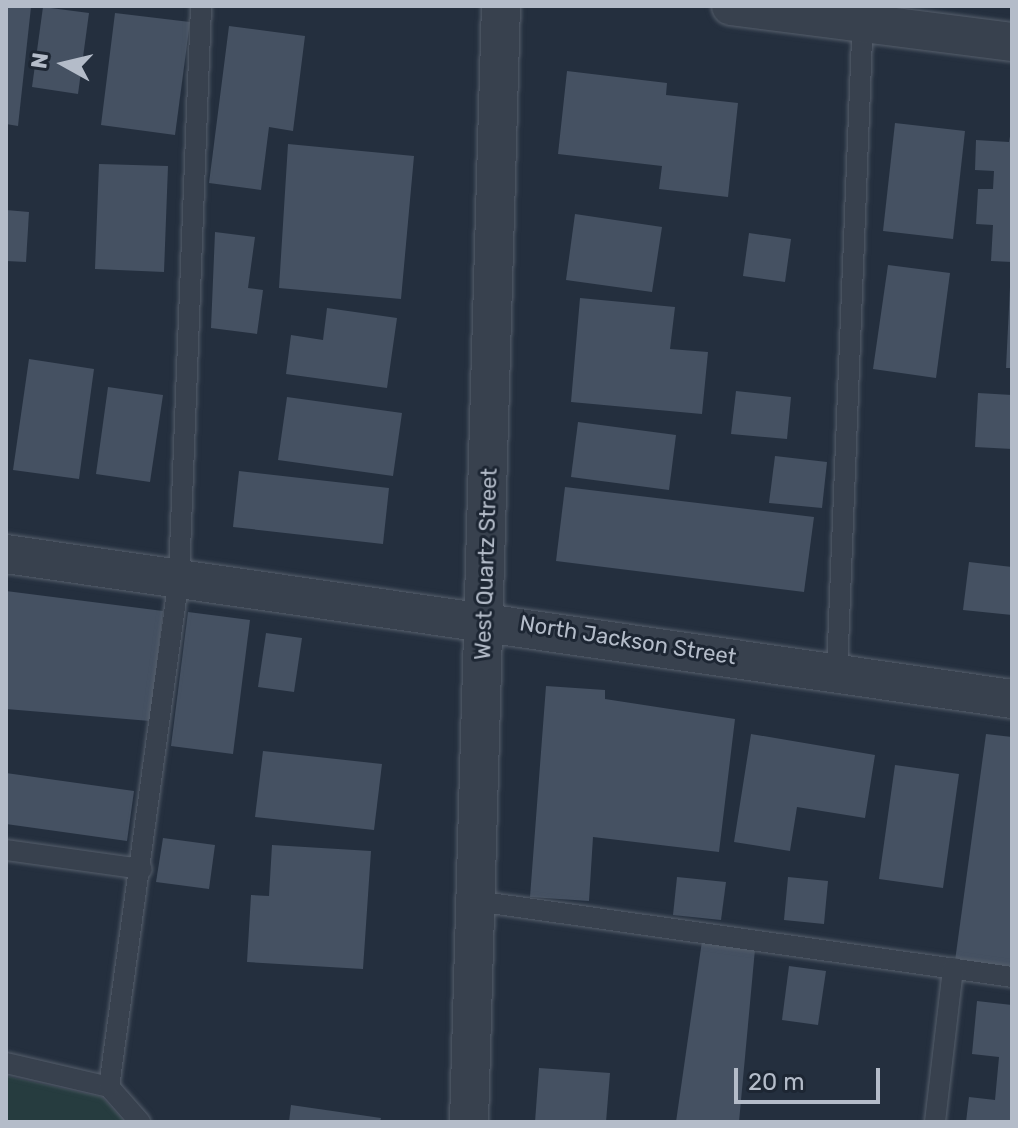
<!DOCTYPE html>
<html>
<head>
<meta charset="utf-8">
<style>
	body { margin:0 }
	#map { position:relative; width:1018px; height:1128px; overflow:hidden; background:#242f3e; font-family:Rubik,sans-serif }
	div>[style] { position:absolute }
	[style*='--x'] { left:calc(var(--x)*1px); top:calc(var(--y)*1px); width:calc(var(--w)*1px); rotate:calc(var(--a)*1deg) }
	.green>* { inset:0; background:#263c3f }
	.building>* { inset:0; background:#455162 }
	.roads { filter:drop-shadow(0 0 2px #565f6c) drop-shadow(0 0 2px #565f6c) }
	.lane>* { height:20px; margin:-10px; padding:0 10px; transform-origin:10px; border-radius:10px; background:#38414e }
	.street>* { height:38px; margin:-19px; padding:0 19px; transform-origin:19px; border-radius:19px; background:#38414e }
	span { translate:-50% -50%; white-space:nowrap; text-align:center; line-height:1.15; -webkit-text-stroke:6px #1d2633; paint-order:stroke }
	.street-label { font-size:22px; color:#b4bcc9 }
	.frame { position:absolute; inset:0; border:8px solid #b4bcc9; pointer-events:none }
	.north { position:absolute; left:24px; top:24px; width:80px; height:80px; -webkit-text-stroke:6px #1d2633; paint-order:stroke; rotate:278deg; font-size:22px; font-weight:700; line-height:32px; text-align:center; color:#b4bcc9 }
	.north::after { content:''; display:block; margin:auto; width:28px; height:36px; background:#b4bcc9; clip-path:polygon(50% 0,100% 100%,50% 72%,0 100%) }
	.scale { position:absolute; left:734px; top:1068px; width:146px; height:36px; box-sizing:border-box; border:4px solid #b4bcc9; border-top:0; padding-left:10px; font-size:24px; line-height:28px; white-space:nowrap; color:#b4bcc9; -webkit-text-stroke:6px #1d2633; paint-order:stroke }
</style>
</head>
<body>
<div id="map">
	<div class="green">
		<div style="clip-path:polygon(6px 1076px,102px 1097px,125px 1122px,6px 1122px)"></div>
	</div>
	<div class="building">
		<div style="clip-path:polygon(6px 6px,31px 7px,18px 126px,6px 124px)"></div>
		<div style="clip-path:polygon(43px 7px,89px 13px,78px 94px,32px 87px)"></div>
		<div style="clip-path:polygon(115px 13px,190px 22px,175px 135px,101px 125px)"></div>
		<div style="clip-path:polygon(229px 26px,305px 36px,293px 131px,269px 127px,261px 190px,209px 183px)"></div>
		<div style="clip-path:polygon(567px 71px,667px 83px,666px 95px,738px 103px,728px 197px,659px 189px,662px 166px,558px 154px)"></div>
		<div style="clip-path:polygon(895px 123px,965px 131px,953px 239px,883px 231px)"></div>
		<div style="clip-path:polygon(1012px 125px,1012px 262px,991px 261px,993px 225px,976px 224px,978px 189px,993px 189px,994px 171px,975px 170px,976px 140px,1009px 142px)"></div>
		<div style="clip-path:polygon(288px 144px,414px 156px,401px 299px,279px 288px)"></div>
		<div style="clip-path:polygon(99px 164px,168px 166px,164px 272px,95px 269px)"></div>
		<div style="clip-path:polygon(6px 210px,29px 212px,26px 262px,6px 261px)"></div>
		<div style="clip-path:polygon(575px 214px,662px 227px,652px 292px,566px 280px)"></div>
		<div style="clip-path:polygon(215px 232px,255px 237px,248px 288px,263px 290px,257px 334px,211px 328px)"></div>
		<div style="clip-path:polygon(749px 233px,791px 239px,785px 282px,743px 276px)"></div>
		<div style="clip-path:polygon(888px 265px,950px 273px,936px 378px,873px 369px)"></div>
		<div style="clip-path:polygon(1010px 287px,1012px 287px,1012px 368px,1006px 368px)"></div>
		<div style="clip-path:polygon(580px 298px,675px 307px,670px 349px,708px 352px,702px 414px,571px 402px)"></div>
		<div style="clip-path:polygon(327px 308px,397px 318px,387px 388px,286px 374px,291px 335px,323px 340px)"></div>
		<div style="clip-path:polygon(29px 359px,94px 369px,79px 479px,13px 470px)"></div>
		<div style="clip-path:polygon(108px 387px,163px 395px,150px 482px,96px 474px)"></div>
		<div style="clip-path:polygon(736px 391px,791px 397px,787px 439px,731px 434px)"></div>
		<div style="clip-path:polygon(978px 393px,1012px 395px,1012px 449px,975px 447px)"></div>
		<div style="clip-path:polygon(287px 397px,402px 413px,393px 476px,278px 460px)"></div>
		<div style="clip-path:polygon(578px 422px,676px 435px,669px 490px,571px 477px)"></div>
		<div style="clip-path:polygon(775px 456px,827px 462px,822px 508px,769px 503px)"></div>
		<div style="clip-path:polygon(239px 471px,389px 488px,383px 544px,233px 527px)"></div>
		<div style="clip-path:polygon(565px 487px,814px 517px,804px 592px,556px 561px)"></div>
		<div style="clip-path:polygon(969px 562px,1012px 567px,1012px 615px,963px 610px)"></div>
		<div style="clip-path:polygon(6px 591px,163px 611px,150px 721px,6px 709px)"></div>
		<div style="clip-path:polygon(188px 612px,250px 620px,233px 754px,171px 746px)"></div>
		<div style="clip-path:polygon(266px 633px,302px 638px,294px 692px,258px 687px)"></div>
		<div style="clip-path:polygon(546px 686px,605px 690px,605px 699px,735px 719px,719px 852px,593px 837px,589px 901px,530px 897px)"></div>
		<div style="clip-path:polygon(751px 734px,875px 755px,865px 818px,797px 807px,790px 851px,734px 842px)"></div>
		<div style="clip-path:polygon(986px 734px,1012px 737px,1012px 969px,955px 961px)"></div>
		<div style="clip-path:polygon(263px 751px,382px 764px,374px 830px,255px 817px)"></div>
		<div style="clip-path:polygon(895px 765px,959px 774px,943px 888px,879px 879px)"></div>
		<div style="clip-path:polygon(6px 773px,134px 791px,127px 841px,6px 824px)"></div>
		<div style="clip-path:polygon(163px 838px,215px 845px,209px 889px,156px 882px)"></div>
		<div style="clip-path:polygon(272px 845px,371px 851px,363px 969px,247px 962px,251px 895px,269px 896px)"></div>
		<div style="clip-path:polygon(677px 877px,726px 882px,721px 920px,673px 915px)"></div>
		<div style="clip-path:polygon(788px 877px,828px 881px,824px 924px,784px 920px)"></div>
		<div style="clip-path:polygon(702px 941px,755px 949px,739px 1122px,676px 1122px)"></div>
		<div style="clip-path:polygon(789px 966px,826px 971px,818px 1025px,782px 1020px)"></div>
		<div style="clip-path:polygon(977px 1001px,1012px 1005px,1012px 1122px,966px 1122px,969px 1097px,995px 1100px,999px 1057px,972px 1054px)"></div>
		<div style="clip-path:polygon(539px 1068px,610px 1073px,606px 1122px,535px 1122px)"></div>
		<div style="clip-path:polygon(291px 1105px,381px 1118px,380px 1122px,289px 1122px)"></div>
	</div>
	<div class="roads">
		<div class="lane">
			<div style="--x:837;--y:672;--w:659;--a:-87.74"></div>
			<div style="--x:6;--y:850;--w:137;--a:8"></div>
			<div style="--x:476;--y:901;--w:541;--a:8.07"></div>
			<div style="--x:6;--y:1063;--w:106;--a:13.1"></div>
			<div style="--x:109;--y:1087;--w:47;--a:48.5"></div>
			<div style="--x:109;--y:1087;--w:515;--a:-82.18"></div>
			<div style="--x:179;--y:577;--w:571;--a:-87.79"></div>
			<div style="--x:935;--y:1122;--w:155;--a:-83.3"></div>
		</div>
		<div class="street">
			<div style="--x:731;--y:6;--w:283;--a:7.3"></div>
			<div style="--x:6;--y:554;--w:1016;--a:8.2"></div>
			<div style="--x:469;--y:1122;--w:1116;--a:-88.36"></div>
		</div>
	</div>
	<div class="street-label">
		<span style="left:486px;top:564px;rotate:-88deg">West Quartz Street</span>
		<span style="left:628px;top:640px;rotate:9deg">North Jackson Street</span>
	</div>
	<div class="frame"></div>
	<div class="north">N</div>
	<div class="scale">20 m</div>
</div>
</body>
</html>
